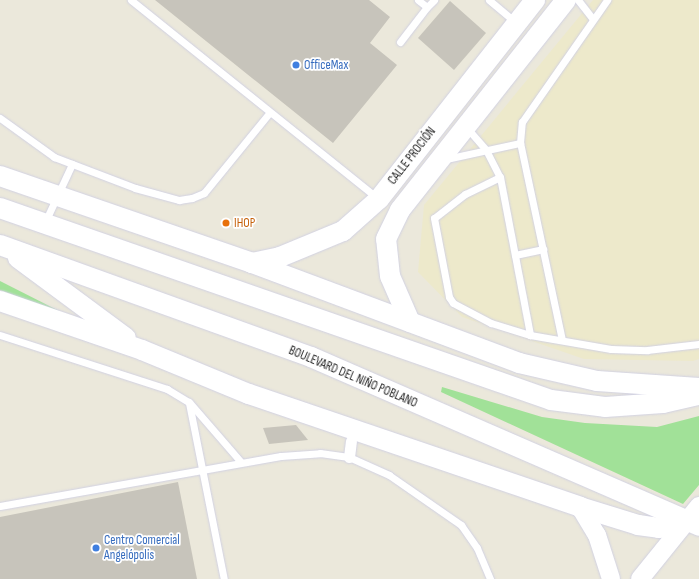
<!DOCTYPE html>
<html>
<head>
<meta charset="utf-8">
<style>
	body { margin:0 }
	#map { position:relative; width:699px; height:579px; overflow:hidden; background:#ebe8db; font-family:"Sofia Sans Condensed",sans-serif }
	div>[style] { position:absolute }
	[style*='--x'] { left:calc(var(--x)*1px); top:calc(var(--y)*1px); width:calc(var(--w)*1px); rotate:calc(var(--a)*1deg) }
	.education>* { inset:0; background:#ede9cb }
	.green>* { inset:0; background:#a1e198 }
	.building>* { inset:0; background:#c7c4bb }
	.roads { filter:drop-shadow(0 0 1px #d1d1e2) drop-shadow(0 0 1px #d1d1e2) }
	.service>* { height:7px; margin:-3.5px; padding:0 3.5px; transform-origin:3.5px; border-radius:3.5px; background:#fff }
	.pedestrian>* { height:11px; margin:-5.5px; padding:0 5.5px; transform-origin:5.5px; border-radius:5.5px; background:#fff }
	.tertiary>* { height:18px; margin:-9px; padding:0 9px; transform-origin:9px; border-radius:9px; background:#fff }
	.secondary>* { height:20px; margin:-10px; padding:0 10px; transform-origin:10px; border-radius:10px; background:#fff }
	.dots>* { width:11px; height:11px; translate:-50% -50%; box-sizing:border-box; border:2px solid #fff; border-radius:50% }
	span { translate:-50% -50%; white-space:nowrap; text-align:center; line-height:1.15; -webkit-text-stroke:3.5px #fff; paint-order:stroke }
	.shop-label { font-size:13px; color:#366cbe }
	.left { translate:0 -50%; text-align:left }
	.street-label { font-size:13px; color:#292929 }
	.food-label { font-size:13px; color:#c56008 }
</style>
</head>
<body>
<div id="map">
	<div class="education">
		<div style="clip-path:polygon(593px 0,699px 0,699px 359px,693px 361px,584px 359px,462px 317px,418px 272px,424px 205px)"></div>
	</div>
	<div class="green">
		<div style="clip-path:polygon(0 281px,69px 316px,0 290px)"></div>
		<div style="clip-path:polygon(442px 387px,542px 417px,585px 423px,657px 427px,699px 416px,699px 485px,683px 504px,441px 392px)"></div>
	</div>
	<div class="building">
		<div style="clip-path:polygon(155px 0,369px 0,390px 17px,370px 43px,397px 65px,333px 143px)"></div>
		<div style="clip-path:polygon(450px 1px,486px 33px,454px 70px,418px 38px)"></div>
		<div style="clip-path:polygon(296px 425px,308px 440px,269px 444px,263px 428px)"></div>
		<div style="clip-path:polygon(178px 482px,197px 579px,0 579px,0 517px)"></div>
	</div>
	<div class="roads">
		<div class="service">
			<div style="--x:131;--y:0;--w:316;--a:38.8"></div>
			<div style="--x:418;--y:0;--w:11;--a:38"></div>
			<div style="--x:427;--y:7;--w:10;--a:-45"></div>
			<div style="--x:489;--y:0;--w:34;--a:40"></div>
			<div style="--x:578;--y:0;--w:23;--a:52"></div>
			<div style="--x:400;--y:42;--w:44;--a:-52.4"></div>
			<div style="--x:0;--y:118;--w:67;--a:35.8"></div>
			<div style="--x:54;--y:157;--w:87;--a:20.9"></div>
			<div style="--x:135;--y:188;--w:46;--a:15.3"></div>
			<div style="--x:179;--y:200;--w:13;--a:-9"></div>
			<div style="--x:192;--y:198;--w:13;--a:-23"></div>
			<div style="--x:204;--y:193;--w:104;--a:-50.8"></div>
			<div style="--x:467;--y:128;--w:29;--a:49"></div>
			<div style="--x:486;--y:150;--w:30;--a:63"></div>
			<div style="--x:500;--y:177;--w:161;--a:79.2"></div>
			<div style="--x:446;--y:159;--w:76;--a:-12.2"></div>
			<div style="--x:500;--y:177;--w:39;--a:154"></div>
			<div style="--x:465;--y:194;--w:39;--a:142"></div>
			<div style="--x:434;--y:218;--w:80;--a:79.2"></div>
			<div style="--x:449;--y:297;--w:7;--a:56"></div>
			<div style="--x:453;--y:303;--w:43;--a:27.8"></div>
			<div style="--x:491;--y:323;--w:41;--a:17.1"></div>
			<div style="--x:530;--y:335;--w:82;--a:9.8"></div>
			<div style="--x:611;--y:349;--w:36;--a:2"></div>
			<div style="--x:647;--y:350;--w:52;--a:-6.6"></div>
			<div style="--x:45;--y:222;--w:64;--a:-65"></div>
			<div style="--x:515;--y:255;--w:29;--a:-12"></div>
			<div style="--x:0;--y:335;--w:176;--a:17.9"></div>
			<div style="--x:167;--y:389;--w:26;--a:31"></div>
			<div style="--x:189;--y:402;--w:79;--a:49.1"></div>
			<div style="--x:562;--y:340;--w:201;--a:-102"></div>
			<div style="--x:520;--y:143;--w:21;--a:-85"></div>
			<div style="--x:522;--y:122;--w:149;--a:-55.1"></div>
			<div style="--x:189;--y:403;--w:179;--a:78.8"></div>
			<div style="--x:0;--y:506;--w:285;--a:-10.1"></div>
			<div style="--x:281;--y:456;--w:39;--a:-4"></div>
			<div style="--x:320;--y:453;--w:29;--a:8"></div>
			<div style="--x:349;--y:457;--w:44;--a:24.2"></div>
			<div style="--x:389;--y:475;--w:88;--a:34.8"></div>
			<div style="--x:461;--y:525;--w:28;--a:55"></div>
			<div style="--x:477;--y:548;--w:34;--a:67"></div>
		</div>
		<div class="pedestrian">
			<div style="--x:349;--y:457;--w:16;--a:-83"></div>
		</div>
		<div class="tertiary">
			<div style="--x:580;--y:507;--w:33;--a:59"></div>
			<div style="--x:597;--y:535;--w:46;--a:72.3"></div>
			<div style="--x:640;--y:579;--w:94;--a:-51.1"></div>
		</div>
		<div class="secondary">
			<div style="--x:0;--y:176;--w:267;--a:19"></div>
			<div style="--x:252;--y:263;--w:285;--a:20.5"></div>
			<div style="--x:519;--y:363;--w:80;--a:13"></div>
			<div style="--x:597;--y:381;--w:102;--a:3.9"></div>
			<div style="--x:0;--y:208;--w:583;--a:19.21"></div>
			<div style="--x:551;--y:400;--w:54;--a:7.4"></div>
			<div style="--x:605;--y:407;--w:58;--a:-3.9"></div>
			<div style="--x:663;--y:403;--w:37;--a:-13"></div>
			<div style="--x:0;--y:245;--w:331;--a:19.8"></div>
			<div style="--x:311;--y:357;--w:423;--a:23.5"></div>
			<div style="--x:18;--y:258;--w:134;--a:36.5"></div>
			<div style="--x:252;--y:263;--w:29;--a:-12"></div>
			<div style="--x:280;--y:257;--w:68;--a:-22.4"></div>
			<div style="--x:343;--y:231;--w:48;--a:-41.6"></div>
			<div style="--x:379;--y:199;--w:253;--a:-51.9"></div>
			<div style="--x:0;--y:301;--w:150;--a:19"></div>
			<div style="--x:142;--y:350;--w:116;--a:22.4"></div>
			<div style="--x:249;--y:394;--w:350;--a:18.8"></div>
			<div style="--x:580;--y:507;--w:61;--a:17.2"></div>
			<div style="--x:638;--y:525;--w:21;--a:8"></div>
			<div style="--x:659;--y:528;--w:30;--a:-12"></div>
			<div style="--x:410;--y:322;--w:50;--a:-113.5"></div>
			<div style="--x:390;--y:276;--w:37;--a:-96"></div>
			<div style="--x:386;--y:239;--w:32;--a:-64"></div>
			<div style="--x:400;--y:210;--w:268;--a:-51.7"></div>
		</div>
	</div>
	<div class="dots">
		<div style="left:296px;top:65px;background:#3f7fe0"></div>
		<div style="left:226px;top:223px;background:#e8710a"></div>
		<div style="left:96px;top:548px;background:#3f7fe0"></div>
	</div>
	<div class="shop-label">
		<span class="left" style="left:304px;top:65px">OfficeMax</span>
		<span class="left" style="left:104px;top:548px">Centro Comercial<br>Angelópolis</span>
	</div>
	<div class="street-label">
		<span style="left:412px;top:156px;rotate:-52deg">CALLE PROCIÓN</span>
		<span style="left:353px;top:377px;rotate:23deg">BOULEVARD DEL NIÑO POBLANO</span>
	</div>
	<div class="food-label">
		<span class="left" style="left:234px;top:223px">IHOP</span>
	</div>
</div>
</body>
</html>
